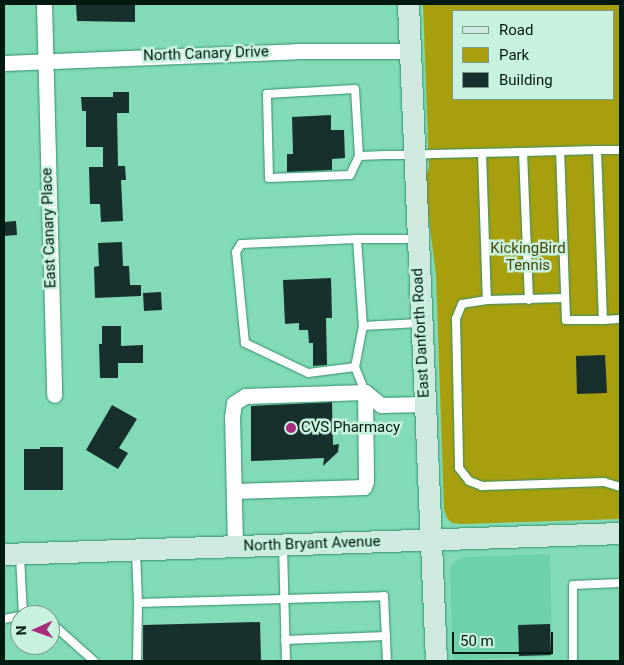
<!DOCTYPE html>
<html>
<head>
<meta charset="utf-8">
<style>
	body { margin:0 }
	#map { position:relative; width:624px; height:665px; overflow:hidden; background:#82dbb6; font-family:Roboto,sans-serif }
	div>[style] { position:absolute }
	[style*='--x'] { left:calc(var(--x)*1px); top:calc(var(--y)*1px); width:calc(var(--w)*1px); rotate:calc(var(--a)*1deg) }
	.built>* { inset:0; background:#6dd1aa }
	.green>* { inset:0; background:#a79f0d }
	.building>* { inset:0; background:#17302d }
	.roads { filter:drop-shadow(0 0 1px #338f6e) drop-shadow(0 0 1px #338f6e) }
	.lane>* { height:8px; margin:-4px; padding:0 4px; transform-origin:4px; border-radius:4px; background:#fff }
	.street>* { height:15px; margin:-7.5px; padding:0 7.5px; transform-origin:7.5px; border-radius:7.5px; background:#fff }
	.secondary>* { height:21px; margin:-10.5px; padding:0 10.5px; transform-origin:10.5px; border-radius:10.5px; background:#cfe9df }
	.dots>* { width:14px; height:14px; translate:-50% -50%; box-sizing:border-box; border:2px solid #c8f1de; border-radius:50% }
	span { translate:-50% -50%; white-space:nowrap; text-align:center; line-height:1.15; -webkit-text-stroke:5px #c8f1de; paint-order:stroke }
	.street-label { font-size:15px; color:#001a11 }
	.park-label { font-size:15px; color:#49460a }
	.poi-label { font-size:15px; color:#001a11 }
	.left { translate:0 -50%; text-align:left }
	.frame { position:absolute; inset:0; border:5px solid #001a11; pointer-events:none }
	.legend { position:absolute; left:452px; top:10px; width:162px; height:90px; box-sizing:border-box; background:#c8f1de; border:1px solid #789b8c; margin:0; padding:6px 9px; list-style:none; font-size:15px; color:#001a11 }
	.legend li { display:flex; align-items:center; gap:10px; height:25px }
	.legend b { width:25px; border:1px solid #789b8c }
	.north { position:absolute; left:10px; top:605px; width:50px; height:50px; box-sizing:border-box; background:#c8f1de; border:1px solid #789b8c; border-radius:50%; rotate:268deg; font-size:14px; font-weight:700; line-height:20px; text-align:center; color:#001a11 }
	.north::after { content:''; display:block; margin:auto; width:18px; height:22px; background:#a92c7c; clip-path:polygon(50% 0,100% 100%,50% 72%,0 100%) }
	.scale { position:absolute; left:452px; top:632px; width:101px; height:22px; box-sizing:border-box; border:2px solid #001a11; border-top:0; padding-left:6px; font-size:15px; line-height:18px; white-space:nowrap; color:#001a11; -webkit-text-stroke:4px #c8f1de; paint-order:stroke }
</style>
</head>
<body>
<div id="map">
	<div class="built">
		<div style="clip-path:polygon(550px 554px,552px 656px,453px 660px,450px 569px,455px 562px,462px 557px)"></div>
	</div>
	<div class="green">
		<div style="clip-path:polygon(evenodd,423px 4px,620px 4px,620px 519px,461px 524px,452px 523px,447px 518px,444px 509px,436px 275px,427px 204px,426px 175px,429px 168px,423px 4px,453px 11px,613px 11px,613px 99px,453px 99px,453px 11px)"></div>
	</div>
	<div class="building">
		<div style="clip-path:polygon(76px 4px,135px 4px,135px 22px,77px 21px)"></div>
		<div style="clip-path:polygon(113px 92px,129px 92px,129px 113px,117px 113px,118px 166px,125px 166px,126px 180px,121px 180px,123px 221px,101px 222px,100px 204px,90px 204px,89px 167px,103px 167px,103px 147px,86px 147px,86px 111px,82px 111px,81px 97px,113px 97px)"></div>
		<div style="clip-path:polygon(331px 115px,331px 130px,344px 130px,345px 158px,332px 159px,332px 170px,287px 172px,287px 154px,293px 154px,292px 117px)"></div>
		<div style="clip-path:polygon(16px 221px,17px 235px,4px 236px,4px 222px)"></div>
		<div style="clip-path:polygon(122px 242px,123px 266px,129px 266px,130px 285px,141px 285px,141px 296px,95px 298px,94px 267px,99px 266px,98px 243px)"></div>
		<div style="clip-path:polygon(331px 278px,332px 318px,326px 318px,327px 365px,313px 366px,313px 343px,309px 343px,308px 330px,299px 330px,299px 323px,285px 324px,283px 280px)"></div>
		<div style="clip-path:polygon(161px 292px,162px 310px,144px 311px,143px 293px)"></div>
		<div style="clip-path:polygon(102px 326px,121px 326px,121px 346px,143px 345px,143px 363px,118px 363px,118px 378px,100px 378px,99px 344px,102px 344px)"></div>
		<div style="clip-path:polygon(605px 355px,607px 393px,577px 394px,576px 356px)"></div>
		<div style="clip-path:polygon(332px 402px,333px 445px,339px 444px,338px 452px,323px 466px,324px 458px,251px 461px,251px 406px)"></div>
		<div style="clip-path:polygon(112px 405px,137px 419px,119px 448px,128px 453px,118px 469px,86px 450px)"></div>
		<div style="clip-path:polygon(40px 447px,63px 447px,63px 490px,24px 490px,24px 449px,40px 449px)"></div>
		<div style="clip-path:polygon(260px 622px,261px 661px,143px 661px,143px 625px)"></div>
		<div style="clip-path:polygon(550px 624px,551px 655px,519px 656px,518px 625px)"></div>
	</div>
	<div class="roads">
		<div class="lane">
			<div style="--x:597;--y:150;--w:23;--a:0"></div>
			<div style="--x:523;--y:152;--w:148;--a:87.7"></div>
			<div style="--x:482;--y:153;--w:147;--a:88.1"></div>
			<div style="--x:487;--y:300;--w:78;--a:-1.5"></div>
			<div style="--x:359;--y:156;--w:21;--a:115"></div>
			<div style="--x:350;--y:175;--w:81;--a:177.9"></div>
			<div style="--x:269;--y:178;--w:84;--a:-91.4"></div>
			<div style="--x:267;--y:94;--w:88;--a:-3.3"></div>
			<div style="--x:355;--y:89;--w:67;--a:86.6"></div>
			<div style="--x:359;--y:156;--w:27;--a:-2"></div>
			<div style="--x:386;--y:155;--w:27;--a:0"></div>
			<div style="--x:413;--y:155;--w:20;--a:-3"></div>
			<div style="--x:433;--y:154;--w:90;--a:-1.3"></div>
			<div style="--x:523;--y:152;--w:74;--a:-1.5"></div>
			<div style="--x:597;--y:150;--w:170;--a:88"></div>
			<div style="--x:603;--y:320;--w:37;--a:180"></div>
			<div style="--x:566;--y:320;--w:169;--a:-92"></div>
			<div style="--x:416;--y:239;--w:59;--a:180"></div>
			<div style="--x:357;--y:239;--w:87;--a:86.1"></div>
			<div style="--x:363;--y:326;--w:56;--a:-3.1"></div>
			<div style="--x:487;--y:300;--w:25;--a:171"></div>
			<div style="--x:462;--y:304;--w:16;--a:112"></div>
			<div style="--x:456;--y:319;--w:149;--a:88.8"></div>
			<div style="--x:459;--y:468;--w:16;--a:52"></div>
			<div style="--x:469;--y:481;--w:14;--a:21"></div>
			<div style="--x:482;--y:486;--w:122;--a:-1.9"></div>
			<div style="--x:604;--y:482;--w:17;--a:17"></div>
			<div style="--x:603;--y:320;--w:17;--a:-3"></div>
			<div style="--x:363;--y:326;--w:42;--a:101"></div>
			<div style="--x:355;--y:367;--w:27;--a:68"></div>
			<div style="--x:355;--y:367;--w:47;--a:172.7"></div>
			<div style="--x:308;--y:373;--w:70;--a:-154.5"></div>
			<div style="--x:245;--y:343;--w:91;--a:-95.6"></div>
			<div style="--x:236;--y:252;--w:9;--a:-58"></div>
			<div style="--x:241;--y:244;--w:116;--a:-2.5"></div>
			<div style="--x:283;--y:546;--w:115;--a:88.5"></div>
			<div style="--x:136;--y:551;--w:52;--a:87.8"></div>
			<div style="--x:138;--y:603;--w:58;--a:91"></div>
			<div style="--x:20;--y:556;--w:59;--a:87.1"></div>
			<div style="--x:138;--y:603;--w:246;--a:-1.6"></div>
			<div style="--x:384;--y:596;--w:65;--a:87.4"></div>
			<div style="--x:25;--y:615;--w:10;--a:0"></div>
			<div style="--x:4;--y:619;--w:16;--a:-11"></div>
			<div style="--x:50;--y:622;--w:59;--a:41.6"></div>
			<div style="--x:285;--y:640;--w:101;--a:-2.3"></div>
			<div style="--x:573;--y:661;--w:76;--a:-90"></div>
			<div style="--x:573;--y:585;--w:47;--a:-2.4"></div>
		</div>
		<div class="street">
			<div style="--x:44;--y:4;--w:391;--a:88.5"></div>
			<div style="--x:4;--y:63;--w:293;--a:-2.3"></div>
			<div style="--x:297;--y:51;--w:112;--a:0"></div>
			<div style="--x:234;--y:491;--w:130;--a:-1.8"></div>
			<div style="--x:364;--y:487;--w:6;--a:-72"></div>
			<div style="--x:366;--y:481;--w:89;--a:-90.6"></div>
			<div style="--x:235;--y:546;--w:129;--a:-91.3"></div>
			<div style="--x:232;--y:417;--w:14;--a:-82"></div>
			<div style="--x:234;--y:403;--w:13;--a:-32"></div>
			<div style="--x:245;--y:396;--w:120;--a:-1.9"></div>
			<div style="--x:365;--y:392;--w:21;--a:39"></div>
			<div style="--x:381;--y:405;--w:44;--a:-1.3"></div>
		</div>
		<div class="secondary">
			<div style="--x:408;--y:4;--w:658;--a:87.56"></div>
			<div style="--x:4;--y:554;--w:616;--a:-1.95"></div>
		</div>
	</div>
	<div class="dots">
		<div style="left:291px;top:428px;background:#a92c7c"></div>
	</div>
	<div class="street-label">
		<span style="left:206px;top:54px;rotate:-2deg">North Canary Drive</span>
		<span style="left:49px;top:228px;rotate:-92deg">East Canary Place</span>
		<span style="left:421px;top:333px;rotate:-93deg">East Danforth Road</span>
		<span style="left:312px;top:544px;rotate:-2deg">North Bryant Avenue</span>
	</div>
	<div class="park-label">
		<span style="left:528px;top:257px">KickingBird<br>Tennis</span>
	</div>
	<div class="poi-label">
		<span class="left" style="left:301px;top:428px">CVS Pharmacy</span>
	</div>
	<div class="frame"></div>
	<ul class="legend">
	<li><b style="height:6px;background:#cfe9df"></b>Road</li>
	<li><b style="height:14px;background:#a79f0d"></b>Park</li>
	<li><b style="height:14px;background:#17302d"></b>Building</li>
	</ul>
	<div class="north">N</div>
	<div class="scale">50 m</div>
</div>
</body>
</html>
